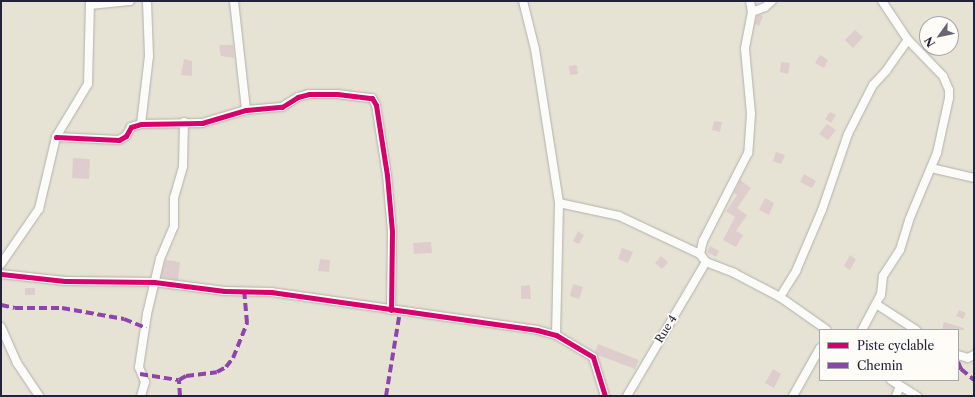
<!DOCTYPE html>
<html>
<head>
<meta charset="utf-8">
<style>
	body { margin:0 }
	#map { position:relative; width:975px; height:397px; overflow:hidden; background:#e6e3d4; font-family:"Libre Caslon Text",serif }
	div>[style] { position:absolute }
	[style*='--x'] { left:calc(var(--x)*1px); top:calc(var(--y)*1px); width:calc(var(--w)*1px); rotate:calc(var(--a)*1deg) }
	.building>* { inset:0; background:#dfcdcd }
	.roads { filter:drop-shadow(0 0 1px #b2b0a9) drop-shadow(0 0 1px #b2b0a9) }
	.minor>* { height:8px; margin:-4px; padding:0 4px; transform-origin:4px; border-radius:4px; background:#fbfbf9 }
	.quiet>* { height:4px; margin-top:-2px; transform-origin:0; background:repeating-linear-gradient(90deg,#8e44ad 0 8px,transparent 0 12px) }
	.cycleway>* { height:5px; margin:-2.5px; padding:0 2.5px; transform-origin:2.5px; border-radius:2.5px; background:#d6006c }
	span { translate:-50% -50%; white-space:nowrap; text-align:center; line-height:1.15; -webkit-text-stroke:3.5px #fdfcf7; paint-order:stroke }
	.street-label { font-size:11px; color:#22223b }
	.frame { position:absolute; inset:0; border:2px solid #22223b; pointer-events:none }
	.legend { position:absolute; left:819px; top:329px; width:140px; height:52px; box-sizing:border-box; background:#fdfcf7; border:1px solid #a5a5ac; margin:0; padding:5px 7px; list-style:none; font-size:12px; color:#22223b }
	.legend li { display:flex; align-items:center; gap:8px; height:20px }
	.legend b { width:20px; border:1px solid #a5a5ac }
	.north { position:absolute; left:919px; top:16px; width:40px; height:40px; box-sizing:border-box; background:#fdfcf7; border:1px solid #a5a5ac; border-radius:50%; rotate:237deg; font-size:11px; font-weight:700; line-height:16px; text-align:center; color:#22223b }
	.north::after { content:''; display:block; margin:auto; width:14px; height:18px; background:#676671; clip-path:polygon(50% 0,100% 100%,50% 72%,0 100%) }
</style>
</head>
<body>
<div id="map">
	<div class="building">
		<div style="clip-path:polygon(760px 15px,763px 16px,759px 26px,755px 24px,757px 16px)"></div>
		<div style="clip-path:polygon(855px 30px,863px 37px,853px 48px,845px 40px)"></div>
		<div style="clip-path:polygon(219px 45px,233px 45px,234px 58px,221px 56px)"></div>
		<div style="clip-path:polygon(820px 55px,828px 60px,824px 68px,815px 63px)"></div>
		<div style="clip-path:polygon(184px 59px,192px 61px,192px 76px,181px 75px)"></div>
		<div style="clip-path:polygon(781px 62px,790px 63px,788px 74px,780px 72px)"></div>
		<div style="clip-path:polygon(577px 65px,578px 74px,570px 75px,569px 66px)"></div>
		<div style="clip-path:polygon(830px 112px,836px 115px,831px 123px,825px 119px)"></div>
		<div style="clip-path:polygon(714px 121px,722px 122px,720px 132px,712px 130px)"></div>
		<div style="clip-path:polygon(827px 124px,836px 130px,828px 140px,819px 134px)"></div>
		<div style="clip-path:polygon(776px 152px,785px 155px,781px 164px,773px 161px)"></div>
		<div style="clip-path:polygon(73px 158px,90px 159px,89px 179px,72px 178px)"></div>
		<div style="clip-path:polygon(804px 174px,816px 181px,812px 188px,800px 182px)"></div>
		<div style="clip-path:polygon(740px 180px,751px 188px,737px 208px,747px 215px,736px 231px,743px 235px,736px 247px,723px 240px,735px 217px,726px 211px,737px 195px,734px 193px)"></div>
		<div style="clip-path:polygon(765px 198px,774px 203px,769px 215px,759px 210px)"></div>
		<div style="clip-path:polygon(578px 231px,584px 235px,579px 244px,573px 241px)"></div>
		<div style="clip-path:polygon(431px 242px,432px 253px,414px 254px,413px 243px)"></div>
		<div style="clip-path:polygon(710px 246px,719px 251px,716px 257px,707px 252px)"></div>
		<div style="clip-path:polygon(622px 248px,633px 252px,628px 263px,618px 259px)"></div>
		<div style="clip-path:polygon(850px 255px,856px 259px,850px 270px,844px 266px)"></div>
		<div style="clip-path:polygon(661px 256px,668px 262px,662px 269px,655px 263px)"></div>
		<div style="clip-path:polygon(320px 259px,330px 260px,329px 272px,318px 271px)"></div>
		<div style="clip-path:polygon(166px 260px,180px 262px,178px 280px,161px 277px)"></div>
		<div style="clip-path:polygon(573px 284px,583px 287px,579px 299px,570px 296px)"></div>
		<div style="clip-path:polygon(530px 285px,531px 299px,521px 299px,521px 286px)"></div>
		<div style="clip-path:polygon(25px 288px,35px 288px,35px 295px,25px 295px)"></div>
		<div style="clip-path:polygon(959px 310px,966px 313px,963px 319px,956px 316px)"></div>
		<div style="clip-path:polygon(944px 322px,964px 328px,964px 330px,942px 330px)"></div>
		<div style="clip-path:polygon(598px 344px,639px 360px,635px 369px,598px 355px,595px 352px)"></div>
		<div style="clip-path:polygon(773px 369px,781px 374px,774px 388px,765px 383px)"></div>
	</div>
	<div class="roads">
		<div class="minor">
			<div style="--x:234;--y:1;--w:110;--a:83.7"></div>
			<div style="--x:523;--y:1;--w:49;--a:76"></div>
			<div style="--x:535;--y:49;--w:156;--a:81.1"></div>
			<div style="--x:559;--y:203;--w:132;--a:91.3"></div>
			<div style="--x:750;--y:1;--w:11;--a:80"></div>
			<div style="--x:752;--y:12;--w:38;--a:101"></div>
			<div style="--x:745;--y:49;--w:65;--a:84.7"></div>
			<div style="--x:751;--y:114;--w:39;--a:94"></div>
			<div style="--x:748;--y:153;--w:99;--a:117.1"></div>
			<div style="--x:703;--y:241;--w:13;--a:103"></div>
			<div style="--x:700;--y:254;--w:10;--a:53"></div>
			<div style="--x:706;--y:262;--w:30;--a:21"></div>
			<div style="--x:734;--y:273;--w:52;--a:27.6"></div>
			<div style="--x:780;--y:297;--w:57;--a:35.1"></div>
			<div style="--x:90;--y:5;--w:40;--a:-5.7"></div>
			<div style="--x:752;--y:12;--w:14;--a:-21"></div>
			<div style="--x:765;--y:7;--w:9;--a:-41"></div>
			<div style="--x:141;--y:124;--w:68;--a:-83.3"></div>
			<div style="--x:149;--y:56;--w:55;--a:-92.1"></div>
			<div style="--x:56;--y:137;--w:63;--a:2.7"></div>
			<div style="--x:119;--y:140;--w:8;--a:-30"></div>
			<div style="--x:126;--y:136;--w:10;--a:-61"></div>
			<div style="--x:131;--y:127;--w:10;--a:-17"></div>
			<div style="--x:141;--y:124;--w:61;--a:-0.9"></div>
			<div style="--x:202;--y:123;--w:46;--a:-16.5"></div>
			<div style="--x:246;--y:110;--w:36;--a:-5"></div>
			<div style="--x:282;--y:107;--w:19;--a:-32"></div>
			<div style="--x:298;--y:97;--w:11;--a:-15"></div>
			<div style="--x:309;--y:94;--w:28;--a:0"></div>
			<div style="--x:337;--y:94;--w:35;--a:7"></div>
			<div style="--x:372;--y:98;--w:8;--a:60"></div>
			<div style="--x:376;--y:105;--w:71;--a:81.1"></div>
			<div style="--x:387;--y:175;--w:56;--a:84.9"></div>
			<div style="--x:392;--y:231;--w:79;--a:90.7"></div>
			<div style="--x:931;--y:168;--w:44;--a:13.1"></div>
			<div style="--x:559;--y:203;--w:61;--a:12.2"></div>
			<div style="--x:619;--y:216;--w:89;--a:25.1"></div>
			<div style="--x:1;--y:264;--w:67;--a:-55.4"></div>
			<div style="--x:39;--y:209;--w:74;--a:-76.7"></div>
			<div style="--x:56;--y:137;--w:62;--a:-58.9"></div>
			<div style="--x:88;--y:84;--w:83;--a:-88.6"></div>
			<div style="--x:1;--y:274;--w:64;--a:6.2"></div>
			<div style="--x:65;--y:281;--w:89;--a:0.6"></div>
			<div style="--x:154;--y:282;--w:71;--a:7.3"></div>
			<div style="--x:224;--y:291;--w:47;--a:1.2"></div>
			<div style="--x:271;--y:292;--w:269;--a:8.1"></div>
			<div style="--x:537;--y:330;--w:20;--a:15"></div>
			<div style="--x:556;--y:335;--w:43;--a:30.7"></div>
			<div style="--x:593;--y:357;--w:41;--a:72.9"></div>
			<div style="--x:780;--y:297;--w:31;--a:-58"></div>
			<div style="--x:796;--y:271;--w:66;--a:-66.9"></div>
			<div style="--x:822;--y:210;--w:80;--a:-71.1"></div>
			<div style="--x:848;--y:134;--w:55;--a:-63"></div>
			<div style="--x:873;--y:85;--w:19;--a:-47"></div>
			<div style="--x:886;--y:71;--w:38;--a:-55"></div>
			<div style="--x:876;--y:304;--w:48;--a:33"></div>
			<div style="--x:1;--y:327;--w:39;--a:66"></div>
			<div style="--x:17;--y:363;--w:40;--a:56"></div>
			<div style="--x:862;--y:330;--w:40;--a:-62"></div>
			<div style="--x:881;--y:295;--w:19;--a:-84"></div>
			<div style="--x:883;--y:276;--w:31;--a:-57"></div>
			<div style="--x:900;--y:250;--w:31;--a:-73"></div>
			<div style="--x:909;--y:220;--w:73;--a:-67.3"></div>
			<div style="--x:937;--y:153;--w:56;--a:-77.7"></div>
			<div style="--x:949;--y:98;--w:8;--a:-90"></div>
			<div style="--x:949;--y:90;--w:15;--a:-113"></div>
			<div style="--x:943;--y:76;--w:50;--a:-134.2"></div>
			<div style="--x:908;--y:40;--w:47;--a:-123.7"></div>
			<div style="--x:958;--y:355;--w:10;--a:17"></div>
			<div style="--x:968;--y:358;--w:7;--a:-27"></div>
			<div style="--x:891;--y:380;--w:31;--a:32"></div>
			<div style="--x:141;--y:396;--w:15;--a:-74"></div>
			<div style="--x:145;--y:382;--w:16;--a:-112"></div>
			<div style="--x:139;--y:367;--w:54;--a:-81.4"></div>
			<div style="--x:147;--y:314;--w:57;--a:-76.7"></div>
			<div style="--x:160;--y:259;--w:36;--a:-67"></div>
			<div style="--x:174;--y:226;--w:28;--a:-90"></div>
			<div style="--x:174;--y:198;--w:33;--a:-74"></div>
			<div style="--x:183;--y:166;--w:44;--a:-88.7"></div>
			<div style="--x:627;--y:396;--w:156;--a:-59.5"></div>
			<div style="--x:793;--y:396;--w:55;--a:-60.6"></div>
			<div style="--x:896;--y:396;--w:11;--a:-68"></div>
		</div>
	</div>
	<div class="quiet">
		<div style="--x:1;--y:305;--w:14;--a:12"></div>
		<div style="--x:15;--y:308;--w:47;--a:0"></div>
		<div style="--x:62;--y:308;--w:63;--a:10.1"></div>
		<div style="--x:124;--y:319;--w:24;--a:22"></div>
		<div style="--x:958;--y:362;--w:8;--a:67"></div>
		<div style="--x:961;--y:369;--w:17;--a:40"></div>
		<div style="--x:140;--y:374;--w:39;--a:9"></div>
		<div style="--x:180;--y:396;--w:16;--a:-94"></div>
		<div style="--x:179;--y:380;--w:8;--a:-30"></div>
		<div style="--x:186;--y:376;--w:31;--a:-7"></div>
		<div style="--x:217;--y:372;--w:10;--a:-29"></div>
		<div style="--x:226;--y:367;--w:11;--a:-52"></div>
		<div style="--x:233;--y:358;--w:38;--a:-68"></div>
		<div style="--x:247;--y:323;--w:33;--a:-95"></div>
		<div style="--x:386;--y:396;--w:86;--a:-80.6"></div>
	</div>
	<div class="cycleway">
		<div style="--x:56;--y:137;--w:63;--a:2.7"></div>
		<div style="--x:119;--y:140;--w:8;--a:-30"></div>
		<div style="--x:126;--y:136;--w:10;--a:-61"></div>
		<div style="--x:131;--y:127;--w:10;--a:-17"></div>
		<div style="--x:141;--y:124;--w:61;--a:-0.9"></div>
		<div style="--x:202;--y:123;--w:46;--a:-16.5"></div>
		<div style="--x:246;--y:110;--w:36;--a:-5"></div>
		<div style="--x:282;--y:107;--w:19;--a:-32"></div>
		<div style="--x:298;--y:97;--w:11;--a:-15"></div>
		<div style="--x:309;--y:94;--w:28;--a:0"></div>
		<div style="--x:337;--y:94;--w:35;--a:7"></div>
		<div style="--x:372;--y:98;--w:8;--a:60"></div>
		<div style="--x:376;--y:105;--w:71;--a:81.1"></div>
		<div style="--x:387;--y:175;--w:56;--a:84.9"></div>
		<div style="--x:392;--y:231;--w:79;--a:90.7"></div>
		<div style="--x:1;--y:274;--w:64;--a:6.2"></div>
		<div style="--x:65;--y:281;--w:89;--a:0.6"></div>
		<div style="--x:154;--y:282;--w:71;--a:7.3"></div>
		<div style="--x:224;--y:291;--w:47;--a:1.2"></div>
		<div style="--x:271;--y:292;--w:269;--a:8.1"></div>
		<div style="--x:537;--y:330;--w:20;--a:15"></div>
		<div style="--x:556;--y:335;--w:43;--a:30.7"></div>
		<div style="--x:593;--y:357;--w:41;--a:72.9"></div>
	</div>
	<div class="street-label">
		<span style="left:666px;top:329px;rotate:-59deg">Rue 4</span>
	</div>
	<div class="frame"></div>
	<ul class="legend">
	<li><b style="height:5px;background:#d6006c"></b>Piste cyclable</li>
	<li><b style="height:5px;background:#8e44ad"></b>Chemin</li>
	</ul>
	<div class="north">N</div>
</div>
</body>
</html>
